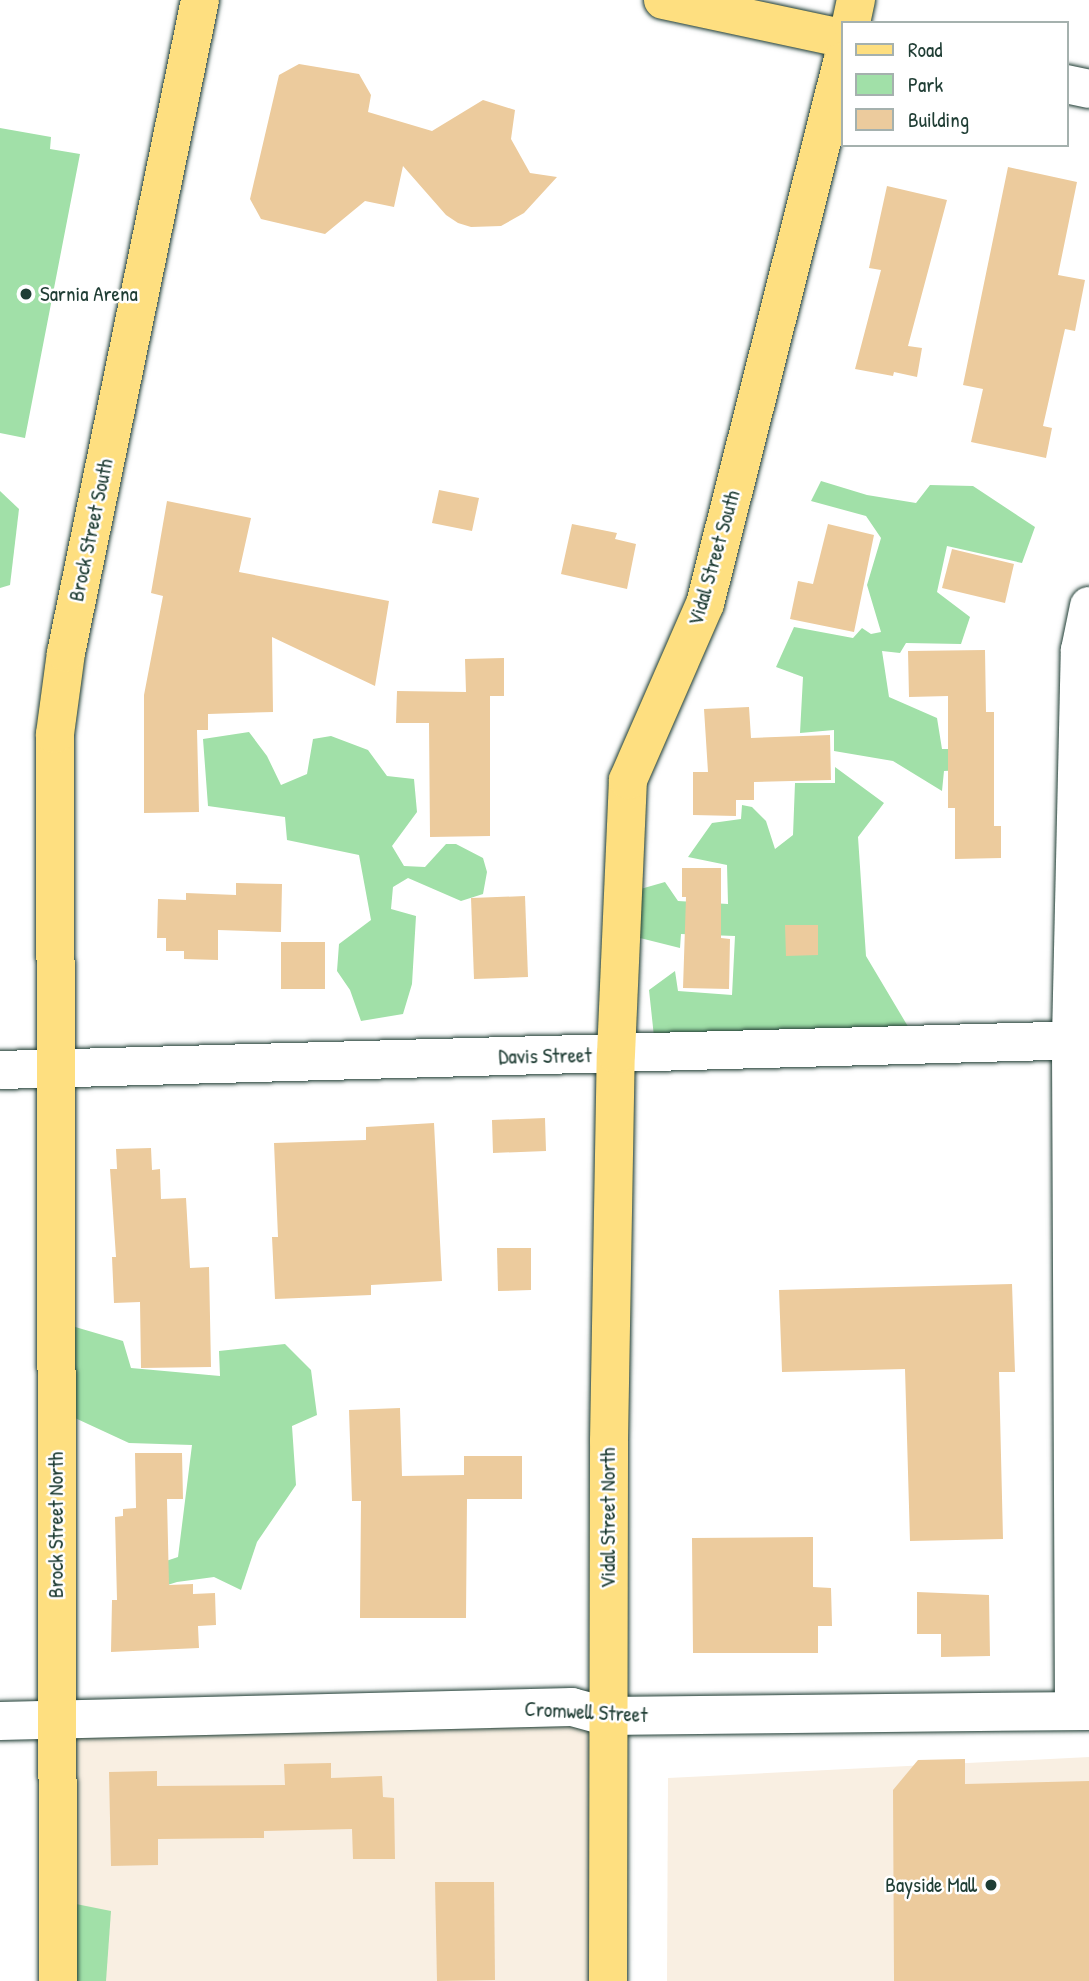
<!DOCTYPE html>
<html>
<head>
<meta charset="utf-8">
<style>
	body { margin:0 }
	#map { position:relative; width:1089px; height:1981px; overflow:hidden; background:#fff; font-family:"Patrick Hand",sans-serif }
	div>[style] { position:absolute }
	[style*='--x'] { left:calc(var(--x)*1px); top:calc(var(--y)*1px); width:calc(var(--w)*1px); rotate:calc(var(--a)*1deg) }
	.built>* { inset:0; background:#f9efe2 }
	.green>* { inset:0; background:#a1e0a8 }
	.building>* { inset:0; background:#eccb9d }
	.roads { filter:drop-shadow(0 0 2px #1f3d34) drop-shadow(0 0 2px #1f3d34) }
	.minor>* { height:38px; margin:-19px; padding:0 19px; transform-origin:19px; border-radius:19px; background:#fff }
	.major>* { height:38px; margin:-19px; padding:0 19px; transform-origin:19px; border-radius:19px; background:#fedf80 }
	.dots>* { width:19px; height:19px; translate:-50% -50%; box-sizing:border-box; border:4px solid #fff; border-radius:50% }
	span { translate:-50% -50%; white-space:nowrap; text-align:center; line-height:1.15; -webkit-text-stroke:5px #fff; paint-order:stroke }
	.poi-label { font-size:21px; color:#1f3d34 }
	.left { translate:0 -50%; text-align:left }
	.right { translate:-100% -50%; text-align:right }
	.street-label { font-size:21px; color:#1f3d34 }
	.legend { position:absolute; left:841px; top:21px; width:228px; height:126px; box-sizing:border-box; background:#fff; border:2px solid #a5b1ae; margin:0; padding:9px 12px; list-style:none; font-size:21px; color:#1f3d34 }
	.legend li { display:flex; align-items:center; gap:14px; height:35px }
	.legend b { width:35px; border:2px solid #a5b1ae }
</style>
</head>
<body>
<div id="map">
	<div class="built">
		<div style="clip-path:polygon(600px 1720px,601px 1981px,65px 1981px,65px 1728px)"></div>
		<div style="clip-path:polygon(1089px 1757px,1089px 1981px,667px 1981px,668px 1778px)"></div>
	</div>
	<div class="green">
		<div style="clip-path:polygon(0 128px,51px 137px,50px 149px,80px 154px,25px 438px,0 433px)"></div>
		<div style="clip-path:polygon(821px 481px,867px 495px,916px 503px,930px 485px,973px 486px,1035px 527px,1022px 563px,947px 546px,937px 592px,970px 617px,961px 644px,906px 643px,900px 653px,882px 651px,889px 697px,937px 718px,942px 749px,961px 749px,966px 770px,944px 771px,942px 791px,893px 761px,834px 751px,834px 730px,800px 733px,803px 677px,776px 667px,794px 627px,853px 638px,862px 628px,871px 634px,881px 632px,867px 585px,881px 538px,866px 516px,811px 501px)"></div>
		<div style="clip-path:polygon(0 491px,19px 509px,10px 585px,0 588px)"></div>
		<div style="clip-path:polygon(249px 732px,267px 756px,281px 785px,307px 774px,313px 739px,331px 736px,368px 750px,387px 776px,414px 779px,417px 812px,392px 846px,404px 866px,425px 867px,446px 844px,456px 844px,483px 858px,487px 872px,483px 894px,461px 901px,408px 878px,393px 887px,391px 909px,416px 916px,412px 984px,403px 1014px,361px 1021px,350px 990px,337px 971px,339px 944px,371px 920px,359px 855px,287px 840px,285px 817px,208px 806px,203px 739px)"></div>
		<div style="clip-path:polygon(835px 767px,884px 803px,858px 837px,866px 956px,916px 1040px,655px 1046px,649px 990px,675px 971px,678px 991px,732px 995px,735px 936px,681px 934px,680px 948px,640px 938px,637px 890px,665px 882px,678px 901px,728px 904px,727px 865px,688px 857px,712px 823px,741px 819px,742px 805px,752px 807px,766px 821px,775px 849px,793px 835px,795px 783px,835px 783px)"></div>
		<div style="clip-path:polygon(65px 1324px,123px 1341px,131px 1368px,220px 1376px,219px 1351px,285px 1344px,311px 1370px,317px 1415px,292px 1426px,296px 1485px,257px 1542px,241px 1590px,214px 1577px,177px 1582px,142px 1593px,148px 1567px,178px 1557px,192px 1445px,129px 1443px,62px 1412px)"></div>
		<div style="clip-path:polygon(66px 1902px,111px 1911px,106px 1981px,66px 1981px)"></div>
	</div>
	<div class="building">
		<div style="clip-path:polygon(299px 64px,359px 74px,371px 95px,368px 112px,432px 131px,483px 100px,515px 110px,511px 139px,530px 173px,557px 177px,524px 213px,501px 226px,471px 227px,458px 223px,446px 215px,403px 166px,394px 207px,365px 201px,325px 234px,261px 219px,250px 199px,279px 75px)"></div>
		<div style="clip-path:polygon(1008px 167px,1077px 182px,1058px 275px,1085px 280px,1075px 331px,1065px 329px,1043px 426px,1052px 428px,1046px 458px,971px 442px,983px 389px,963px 385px)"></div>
		<div style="clip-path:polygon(887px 186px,947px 200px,908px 346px,922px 348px,917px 377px,894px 372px,893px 376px,855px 369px,881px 270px,869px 268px)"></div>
		<div style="clip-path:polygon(439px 490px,479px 498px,472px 531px,432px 523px)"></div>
		<div style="clip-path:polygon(167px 501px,251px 518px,239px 572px,389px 601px,375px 686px,272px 637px,273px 712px,208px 714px,208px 730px,197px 730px,199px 812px,144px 813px,144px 695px,163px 596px,151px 593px)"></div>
		<div style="clip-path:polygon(572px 524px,617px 533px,615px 539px,636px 544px,627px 589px,561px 574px)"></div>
		<div style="clip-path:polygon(828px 524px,874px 535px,854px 632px,790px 619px,798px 581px,813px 584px)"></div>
		<div style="clip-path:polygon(952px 549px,1014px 564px,1005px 603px,942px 588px)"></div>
		<div style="clip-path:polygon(985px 650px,986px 712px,994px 712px,994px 826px,1001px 826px,1001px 858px,955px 859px,955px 808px,948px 808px,948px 696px,909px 697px,908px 651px)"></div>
		<div style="clip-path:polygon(504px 658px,504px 696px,490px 696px,490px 836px,430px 837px,429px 723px,396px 723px,397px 691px,466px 692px,465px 659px)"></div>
		<div style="clip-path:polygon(749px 707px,751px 738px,830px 735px,831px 780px,754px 782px,754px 800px,736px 800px,736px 816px,693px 815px,693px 772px,708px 772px,704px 709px)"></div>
		<div style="clip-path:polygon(682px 868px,721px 868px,721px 938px,730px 939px,729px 989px,683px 988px,686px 897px,682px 897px)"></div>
		<div style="clip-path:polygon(236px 883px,282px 884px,281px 932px,218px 930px,218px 960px,184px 959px,184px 951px,166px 951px,166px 938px,157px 938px,158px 899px,186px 900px,186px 893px,236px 895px)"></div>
		<div style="clip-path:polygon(525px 896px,528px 977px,474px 979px,471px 898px)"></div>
		<div style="clip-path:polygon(785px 925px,818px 925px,818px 955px,786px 956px)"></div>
		<div style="clip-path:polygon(281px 942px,325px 942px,325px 989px,281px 989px)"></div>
		<div style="clip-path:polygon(545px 1118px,546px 1151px,493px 1153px,492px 1120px)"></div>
		<div style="clip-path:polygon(434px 1123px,442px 1281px,371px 1285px,371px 1295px,275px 1299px,272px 1237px,278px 1237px,274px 1143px,366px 1140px,366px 1127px)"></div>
		<div style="clip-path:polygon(151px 1148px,152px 1170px,160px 1169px,161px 1199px,186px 1198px,190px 1268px,209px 1267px,211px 1367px,141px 1368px,140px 1302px,114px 1303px,112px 1257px,116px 1257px,110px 1169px,117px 1169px,116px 1149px)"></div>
		<div style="clip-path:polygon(497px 1248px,531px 1248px,531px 1290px,498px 1291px)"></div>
		<div style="clip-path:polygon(1012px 1284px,1015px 1372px,999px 1372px,1003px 1539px,910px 1541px,905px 1369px,782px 1372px,779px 1290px)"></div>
		<div style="clip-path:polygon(400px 1408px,402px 1476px,464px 1475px,464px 1456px,522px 1456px,522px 1499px,467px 1499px,466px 1618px,360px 1618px,361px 1501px,352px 1501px,349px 1410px)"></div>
		<div style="clip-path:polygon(135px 1453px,182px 1453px,183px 1499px,167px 1499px,169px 1585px,193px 1584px,193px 1594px,215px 1593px,216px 1625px,198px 1626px,199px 1648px,111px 1652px,112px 1600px,117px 1600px,115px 1517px,123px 1516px,123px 1509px,136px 1508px)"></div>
		<div style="clip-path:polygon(813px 1537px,813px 1587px,831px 1588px,832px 1626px,818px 1626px,818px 1653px,693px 1653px,692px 1538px)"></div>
		<div style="clip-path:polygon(917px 1592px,989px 1595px,990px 1656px,941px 1657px,941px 1634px,917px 1634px)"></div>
		<div style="clip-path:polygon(965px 1759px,965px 1784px,1089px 1781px,1089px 1981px,894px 1981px,893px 1790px,918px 1760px)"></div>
		<div style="clip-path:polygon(331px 1763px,331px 1778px,382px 1776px,383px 1797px,394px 1798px,395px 1859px,353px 1859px,352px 1829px,264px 1831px,264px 1838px,158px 1839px,158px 1865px,111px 1866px,109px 1772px,157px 1771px,157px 1786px,285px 1785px,284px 1764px)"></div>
		<div style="clip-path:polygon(435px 1882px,494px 1882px,495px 1980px,437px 1981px)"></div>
	</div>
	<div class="roads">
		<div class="minor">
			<div style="--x:1066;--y:84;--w:24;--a:12"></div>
			<div style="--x:0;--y:1070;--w:1089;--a:-1.58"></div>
			<div style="--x:1074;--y:1711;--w:673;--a:-90.26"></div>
			<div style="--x:1071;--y:1038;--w:388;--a:-88.7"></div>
			<div style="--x:1080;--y:650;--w:45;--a:-78.4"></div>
			<div style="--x:0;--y:1721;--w:572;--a:-1.4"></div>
			<div style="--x:572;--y:1707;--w:35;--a:15"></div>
			<div style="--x:606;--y:1716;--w:483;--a:-0.6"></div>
		</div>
		<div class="major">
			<div style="--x:663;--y:0;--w:183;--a:12"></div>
			<div style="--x:851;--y:23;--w:24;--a:-78"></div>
			<div style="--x:58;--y:1981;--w:1247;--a:-90.14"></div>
			<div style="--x:55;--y:734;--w:82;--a:-82.3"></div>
			<div style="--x:66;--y:653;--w:667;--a:-78.4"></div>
			<div style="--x:608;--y:1981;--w:540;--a:-89.89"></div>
			<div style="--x:609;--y:1441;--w:387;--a:-89"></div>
			<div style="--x:616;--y:1054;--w:274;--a:-87.5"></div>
			<div style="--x:628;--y:780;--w:192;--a:-66.4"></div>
			<div style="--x:705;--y:604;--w:559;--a:-75.81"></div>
		</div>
	</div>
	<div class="dots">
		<div style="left:26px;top:294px;background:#1f3d34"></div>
		<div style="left:991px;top:1885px;background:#1f3d34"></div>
	</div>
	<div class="poi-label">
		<span class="left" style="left:40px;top:294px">Sarnia Arena</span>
		<span class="right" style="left:977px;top:1885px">Bayside Mall</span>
	</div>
	<div class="street-label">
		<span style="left:91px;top:530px;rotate:-78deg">Brock Street South</span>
		<span style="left:714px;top:558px;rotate:-74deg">Vidal Street South</span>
		<span style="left:545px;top:1056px;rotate:-1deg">Davis Street</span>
		<span style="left:608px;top:1518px;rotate:-90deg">Vidal Street North</span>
		<span style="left:56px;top:1525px;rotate:-90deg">Brock Street North</span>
		<span style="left:586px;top:1712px;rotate:3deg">Cromwell Street</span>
	</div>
	<ul class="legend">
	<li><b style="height:9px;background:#fedf80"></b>Road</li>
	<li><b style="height:19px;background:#a1e0a8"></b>Park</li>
	<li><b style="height:19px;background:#eccb9d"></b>Building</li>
	</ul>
</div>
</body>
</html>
